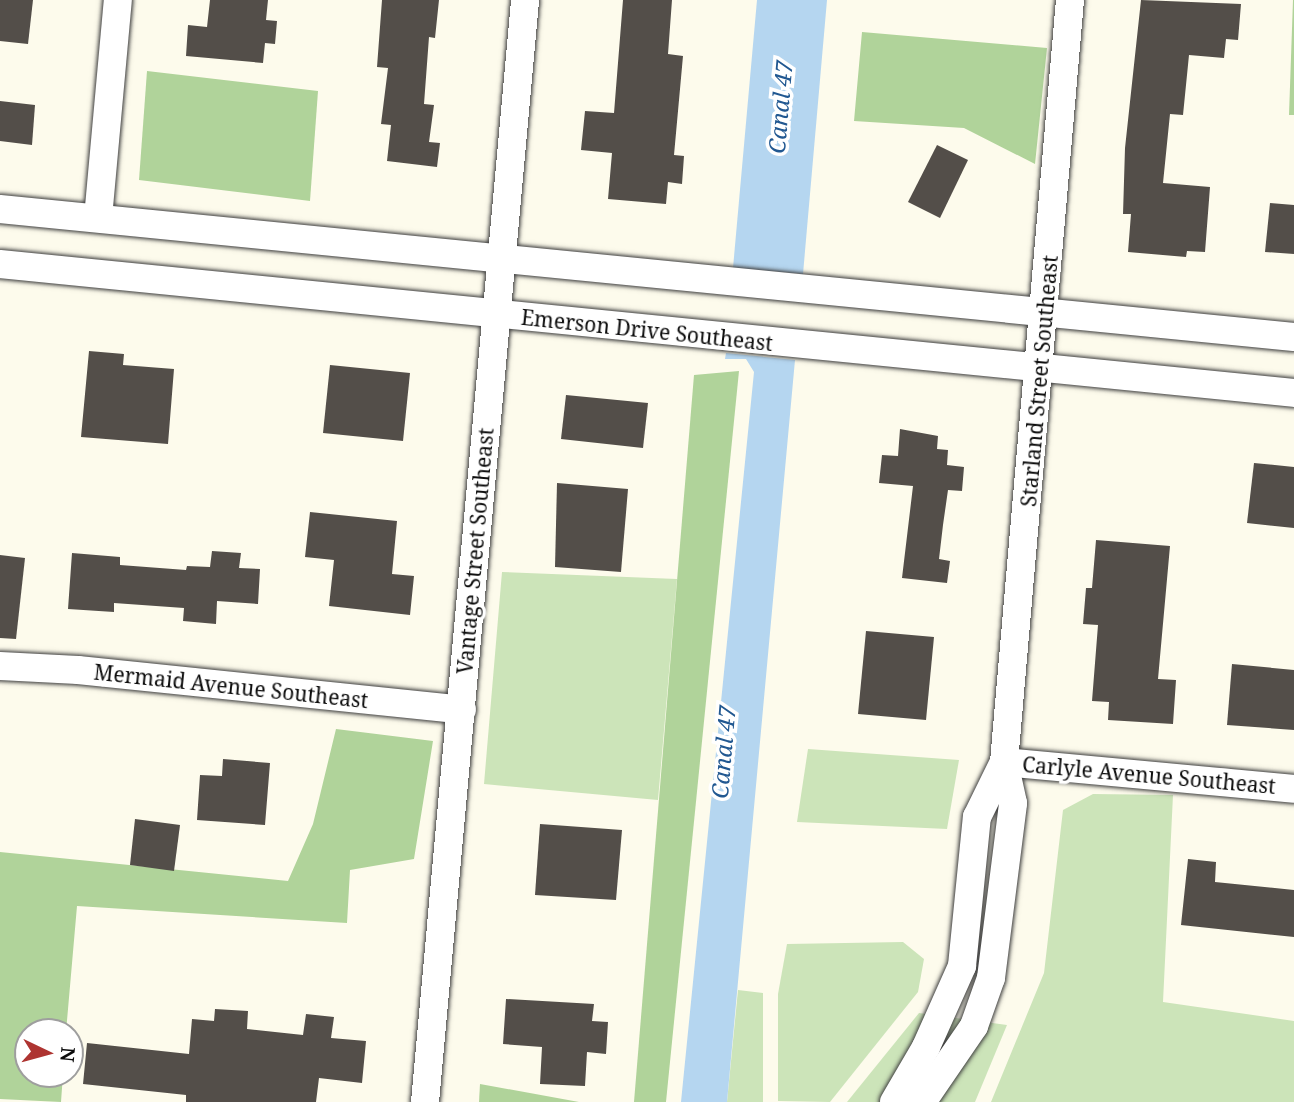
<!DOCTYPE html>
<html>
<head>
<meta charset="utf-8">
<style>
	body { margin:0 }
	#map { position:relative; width:1294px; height:1102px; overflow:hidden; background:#fdfbec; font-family:"Noto Serif",serif }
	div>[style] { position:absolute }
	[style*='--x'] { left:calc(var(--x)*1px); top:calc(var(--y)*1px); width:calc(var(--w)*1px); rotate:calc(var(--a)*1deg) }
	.green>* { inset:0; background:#cce4b9 }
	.forest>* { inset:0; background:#b0d39a }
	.water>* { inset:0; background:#b5d6f0 }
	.building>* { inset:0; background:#534e49 }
	.roads { filter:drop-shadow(0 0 2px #3f3f3f) drop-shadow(0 0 2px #3f3f3f) }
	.minor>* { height:28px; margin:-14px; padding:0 14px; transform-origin:14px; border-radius:14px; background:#fff }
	span { translate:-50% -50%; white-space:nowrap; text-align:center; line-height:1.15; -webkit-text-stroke:7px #fff; paint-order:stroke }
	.street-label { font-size:21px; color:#0c0c0c }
	.water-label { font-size:23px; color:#215891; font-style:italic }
	.north { position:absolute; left:14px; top:1018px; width:70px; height:70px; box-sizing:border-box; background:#fff; border:2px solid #9e9e9e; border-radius:50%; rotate:95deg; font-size:19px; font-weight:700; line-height:28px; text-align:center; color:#0c0c0c }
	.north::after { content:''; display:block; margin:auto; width:24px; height:32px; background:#ae3431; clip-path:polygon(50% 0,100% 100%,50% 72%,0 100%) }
</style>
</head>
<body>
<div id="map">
	<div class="green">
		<div style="clip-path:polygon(502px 572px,677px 579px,658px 800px,484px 784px)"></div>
		<div style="clip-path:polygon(808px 749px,959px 760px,947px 829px,797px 822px)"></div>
		<div style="clip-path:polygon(1093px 794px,1173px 795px,1163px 1002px,1294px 1021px,1294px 1102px,991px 1102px,1044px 973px,1063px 810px)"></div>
		<div style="clip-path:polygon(903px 942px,924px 959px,918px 992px,830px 1102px,778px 1101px,778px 994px,787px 944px)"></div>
		<div style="clip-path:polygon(738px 990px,763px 993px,763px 1102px,727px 1102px)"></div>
		<div style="clip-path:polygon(919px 1013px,1007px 1025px,975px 1102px,847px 1102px)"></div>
	</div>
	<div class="forest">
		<div style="clip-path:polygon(1293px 0,1294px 0,1294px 115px,1289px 115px)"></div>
		<div style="clip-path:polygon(862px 32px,1047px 48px,1035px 164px,964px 128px,854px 121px)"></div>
		<div style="clip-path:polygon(147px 71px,318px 91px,310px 201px,139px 180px)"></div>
		<div style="clip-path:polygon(739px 371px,666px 1102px,634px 1102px,694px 375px)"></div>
		<div style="clip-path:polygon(336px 729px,433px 741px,414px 859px,350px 870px,347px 923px,77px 906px,66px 1032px,28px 1032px,28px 1074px,63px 1074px,61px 1102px,0 1099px,0 852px,288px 881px,313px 824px)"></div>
		<div style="clip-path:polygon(480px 1084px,579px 1102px,479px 1102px)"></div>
	</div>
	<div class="water">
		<div style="clip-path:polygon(757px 0,827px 0,803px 274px,733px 268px)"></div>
		<div style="clip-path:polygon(726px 353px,795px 360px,727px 1102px,681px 1102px,754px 372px,746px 359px,725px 359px)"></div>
	</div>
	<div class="building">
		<div style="clip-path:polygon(0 0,33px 0,28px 44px,0 41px)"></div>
		<div style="clip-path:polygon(210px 0,268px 0,266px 20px,277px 21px,275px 44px,265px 43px,263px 63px,186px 56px,188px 25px,207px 27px)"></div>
		<div style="clip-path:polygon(382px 0,439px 0,435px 38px,429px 37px,424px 104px,434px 105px,429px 142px,440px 143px,437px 167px,387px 161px,391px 125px,381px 124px,388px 68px,377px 67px)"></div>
		<div style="clip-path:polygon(623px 0,672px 0,668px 54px,683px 56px,674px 155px,684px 156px,682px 184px,668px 182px,666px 204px,608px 199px,612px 153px,581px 150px,585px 111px,614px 113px)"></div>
		<div style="clip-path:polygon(1141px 0,1241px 4px,1238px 40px,1226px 39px,1224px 58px,1189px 55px,1183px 115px,1170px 114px,1163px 183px,1210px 187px,1205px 252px,1187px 251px,1186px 257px,1128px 252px,1131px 214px,1123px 214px,1125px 148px)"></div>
		<div style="clip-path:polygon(0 101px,35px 105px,32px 145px,0 141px)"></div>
		<div style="clip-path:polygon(937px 145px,968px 160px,940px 218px,908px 202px)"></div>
		<div style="clip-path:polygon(1270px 203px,1294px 205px,1294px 254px,1265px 252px)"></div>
		<div style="clip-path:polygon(89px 351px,124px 354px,123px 365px,174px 369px,168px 444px,81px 437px)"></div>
		<div style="clip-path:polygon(330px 365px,410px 373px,403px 441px,323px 433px)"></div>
		<div style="clip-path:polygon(566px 395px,648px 403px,643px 448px,561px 439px)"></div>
		<div style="clip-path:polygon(900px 429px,938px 436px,937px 449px,948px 450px,947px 465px,964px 467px,962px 491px,948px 490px,943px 525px,939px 559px,950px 561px,947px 583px,902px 578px,913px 486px,879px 483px,882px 455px,898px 456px)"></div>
		<div style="clip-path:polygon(1254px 463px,1294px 467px,1294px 528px,1247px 523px)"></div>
		<div style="clip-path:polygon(557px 483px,628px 489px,621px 572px,555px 567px)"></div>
		<div style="clip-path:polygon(310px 512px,397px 521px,392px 574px,414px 576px,410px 615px,329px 606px,334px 560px,305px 557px)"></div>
		<div style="clip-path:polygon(1096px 540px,1170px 546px,1158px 679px,1176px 680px,1173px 724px,1108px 720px,1109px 702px,1092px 701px,1098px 625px,1083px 624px,1086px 588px,1092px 588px)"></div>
		<div style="clip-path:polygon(212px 551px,241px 553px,239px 568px,260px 569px,258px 604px,217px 601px,216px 624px,183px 621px,184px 608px,114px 603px,114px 612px,68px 609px,72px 553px,120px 557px,120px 565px,186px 570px,187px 566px,210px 567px)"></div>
		<div style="clip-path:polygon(0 555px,25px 558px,16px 639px,0 638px)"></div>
		<div style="clip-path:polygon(866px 631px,934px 637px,926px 720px,858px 714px)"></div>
		<div style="clip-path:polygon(1232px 664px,1294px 670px,1294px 730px,1227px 725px)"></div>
		<div style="clip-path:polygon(223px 759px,270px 763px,265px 825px,197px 820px,200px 775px,222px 776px)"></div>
		<div style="clip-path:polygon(135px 819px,180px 825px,174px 871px,130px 865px)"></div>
		<div style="clip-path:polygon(540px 824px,622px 830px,616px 900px,535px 895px)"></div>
		<div style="clip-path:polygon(1188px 859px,1216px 862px,1215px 882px,1294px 890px,1294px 937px,1181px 925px)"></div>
		<div style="clip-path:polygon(506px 999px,594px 1004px,592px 1021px,608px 1022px,606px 1054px,587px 1052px,585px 1086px,540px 1084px,542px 1047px,503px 1044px)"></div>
		<div style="clip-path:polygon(215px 1009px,248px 1011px,247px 1029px,303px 1035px,306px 1014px,334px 1017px,331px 1038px,366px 1041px,362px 1083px,319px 1078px,316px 1102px,186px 1102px,186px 1095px,83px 1084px,87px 1043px,189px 1054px,192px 1019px,214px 1021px)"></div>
	</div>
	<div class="roads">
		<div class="minor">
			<div style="--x:0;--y:209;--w:1300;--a:5.65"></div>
			<div style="--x:98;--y:218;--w:219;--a:-84.8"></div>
			<div style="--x:0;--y:264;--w:1300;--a:5.69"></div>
			<div style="--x:0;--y:666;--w:78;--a:2.9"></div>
			<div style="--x:78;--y:670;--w:386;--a:5.9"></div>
			<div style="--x:1004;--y:762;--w:291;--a:5.3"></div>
			<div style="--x:425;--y:1102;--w:1107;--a:-84.81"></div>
			<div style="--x:894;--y:1102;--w:64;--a:-59.8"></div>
			<div style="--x:926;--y:1047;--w:89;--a:-66"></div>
			<div style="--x:962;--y:966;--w:150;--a:-84.3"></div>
			<div style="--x:977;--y:817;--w:61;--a:-63.9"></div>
			<div style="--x:922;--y:1102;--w:92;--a:-55.6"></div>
			<div style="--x:974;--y:1026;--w:51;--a:-70.5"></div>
			<div style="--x:991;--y:978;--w:176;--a:-82.8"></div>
			<div style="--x:1013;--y:803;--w:42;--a:-102.4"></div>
			<div style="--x:1004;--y:762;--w:765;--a:-85.05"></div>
		</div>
	</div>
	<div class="street-label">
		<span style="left:647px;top:330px;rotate:6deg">Emerson Drive Southeast</span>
		<span style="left:1039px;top:381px;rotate:-85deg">Starland Street Southeast</span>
		<span style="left:475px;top:551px;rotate:-85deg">Vantage Street Southeast</span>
		<span style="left:231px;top:686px;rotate:6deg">Mermaid Avenue Southeast</span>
		<span style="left:1149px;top:775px;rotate:5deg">Carlyle Avenue Southeast</span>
	</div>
	<div class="water-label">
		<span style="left:780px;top:107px;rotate:-85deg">Canal 47</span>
		<span style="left:723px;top:752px;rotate:-85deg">Canal 47</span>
	</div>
	<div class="north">N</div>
</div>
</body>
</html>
